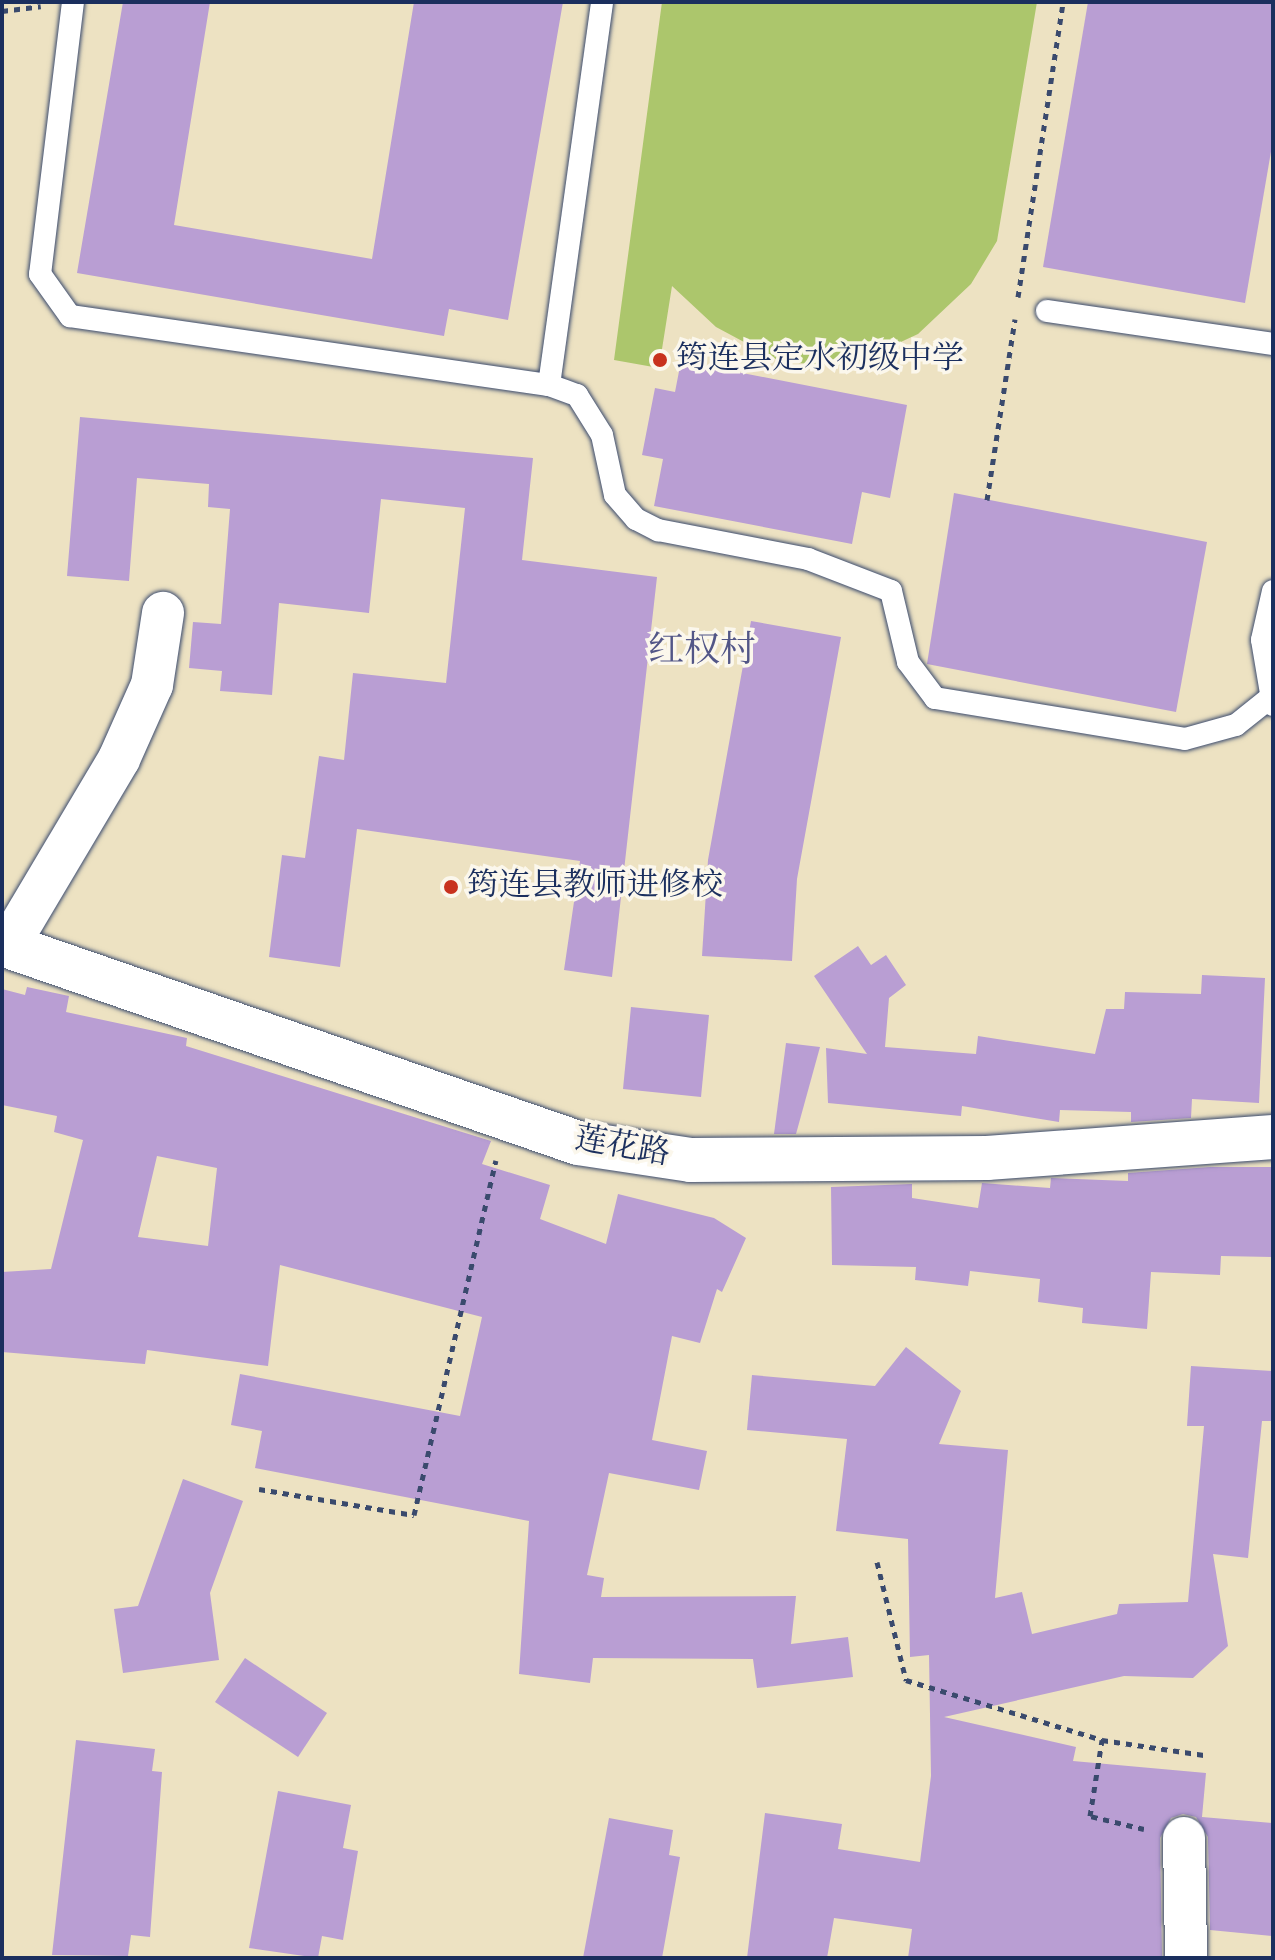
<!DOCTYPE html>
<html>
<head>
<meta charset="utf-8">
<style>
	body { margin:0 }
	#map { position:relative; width:1275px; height:1960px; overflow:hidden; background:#ede2c2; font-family:"IM FELL English","Noto Serif SC",serif }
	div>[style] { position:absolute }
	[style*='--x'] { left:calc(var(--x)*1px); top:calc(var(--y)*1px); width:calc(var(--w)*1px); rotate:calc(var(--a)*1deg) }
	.green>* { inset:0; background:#acc66c }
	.building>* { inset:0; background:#b99ed3 }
	.path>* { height:5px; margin-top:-2.5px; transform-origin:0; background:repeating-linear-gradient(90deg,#3a4a6d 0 6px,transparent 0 12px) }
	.roads { filter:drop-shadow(0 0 2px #3a4a6d) drop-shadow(0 0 2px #3a4a6d) }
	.lane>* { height:22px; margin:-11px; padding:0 11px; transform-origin:11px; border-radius:11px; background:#fff }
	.street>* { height:42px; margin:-21px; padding:0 21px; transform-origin:21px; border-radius:21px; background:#fff }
	.secondary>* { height:44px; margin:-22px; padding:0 22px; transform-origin:22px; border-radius:22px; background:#fff }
	.dots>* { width:22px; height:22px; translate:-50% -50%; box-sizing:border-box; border:4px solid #fbf7ec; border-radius:50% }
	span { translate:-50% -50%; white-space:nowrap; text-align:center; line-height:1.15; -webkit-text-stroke:7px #fbf7ec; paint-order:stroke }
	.poi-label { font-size:32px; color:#1b2f5e }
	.left { translate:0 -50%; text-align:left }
	.street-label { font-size:32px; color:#1b2f5e }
	.quarter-label { font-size:36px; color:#525687 }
	.frame { position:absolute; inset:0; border:4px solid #1b2f5e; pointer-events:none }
</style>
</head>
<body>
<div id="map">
	<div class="green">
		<div style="clip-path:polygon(662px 2px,1037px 2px,997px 241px,971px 284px,918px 334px,849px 366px,781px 362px,716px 327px,672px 286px,659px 368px,614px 360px)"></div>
	</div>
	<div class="building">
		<div style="clip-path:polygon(123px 2px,210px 2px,174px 225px,372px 259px,414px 2px,563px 2px,508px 320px,449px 309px,444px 336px,77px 273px)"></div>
		<div style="clip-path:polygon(1088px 2px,1273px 2px,1273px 140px,1245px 303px,1043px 267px)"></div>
		<div style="clip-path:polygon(681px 361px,907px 405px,890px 498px,862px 492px,852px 544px,654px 506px,663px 459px,642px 455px,655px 388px,675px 392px)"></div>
		<div style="clip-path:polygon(80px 417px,533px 458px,522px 560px,657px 577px,612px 977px,564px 970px,580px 861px,357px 829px,340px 967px,269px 957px,282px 855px,305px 858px,319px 756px,344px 760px,353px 673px,446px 683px,465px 508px,381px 499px,369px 613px,279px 603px,272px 695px,220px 691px,222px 671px,189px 668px,193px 622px,221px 624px,230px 509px,208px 507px,209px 484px,137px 478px,129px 581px,67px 576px)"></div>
		<div style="clip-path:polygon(954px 493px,1207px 542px,1176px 712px,927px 664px)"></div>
		<div style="clip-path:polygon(751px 621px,841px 637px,797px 879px,792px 961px,702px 956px,708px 860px)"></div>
		<div style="clip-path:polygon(858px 946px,871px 965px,886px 955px,906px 985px,889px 998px,885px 1047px,976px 1054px,978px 1036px,1095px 1054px,1106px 1009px,1124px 1009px,1125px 992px,1201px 994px,1202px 975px,1265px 978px,1259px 1103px,1192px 1099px,1191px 1118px,1131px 1122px,1131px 1112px,1060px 1110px,1059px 1122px,962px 1106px,961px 1116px,828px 1103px,826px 1048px,867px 1054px,814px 976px)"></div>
		<div style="clip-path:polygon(evenodd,27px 987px,69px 996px,66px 1012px,187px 1038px,186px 1046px,491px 1141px,482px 1164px,550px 1185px,540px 1219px,606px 1244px,618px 1194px,714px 1218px,746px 1238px,722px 1292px,717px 1289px,700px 1343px,672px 1336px,652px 1440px,707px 1451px,699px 1490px,609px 1473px,587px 1575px,604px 1578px,601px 1597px,796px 1596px,791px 1644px,848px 1637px,853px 1677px,757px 1688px,753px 1659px,593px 1658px,590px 1683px,519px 1674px,529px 1521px,255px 1468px,262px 1431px,231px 1425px,240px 1374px,460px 1416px,482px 1317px,280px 1265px,268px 1366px,147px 1350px,145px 1364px,2px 1352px,2px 1272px,51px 1269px,83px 1140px,54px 1132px,57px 1116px,2px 1105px,2px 989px,25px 995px,27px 987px,157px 1156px,217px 1168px,208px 1246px,138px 1237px,157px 1156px)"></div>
		<div style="clip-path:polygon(631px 1007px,709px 1015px,701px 1097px,623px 1089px)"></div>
		<div style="clip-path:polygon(786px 1043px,820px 1047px,796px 1134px,774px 1134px)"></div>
		<div style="clip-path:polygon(1210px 1167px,1273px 1167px,1273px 1257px,1221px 1256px,1220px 1275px,1151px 1272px,1147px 1329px,1082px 1323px,1083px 1308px,1038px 1302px,1040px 1279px,970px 1271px,968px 1286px,915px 1280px,916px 1267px,832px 1265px,831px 1187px,912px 1184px,912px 1198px,978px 1208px,982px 1183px,1050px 1188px,1051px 1178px,1128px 1181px,1128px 1173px)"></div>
		<div style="clip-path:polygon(906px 1347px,961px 1391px,939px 1444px,1008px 1450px,995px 1598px,1022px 1592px,1032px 1634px,1117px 1614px,1119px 1604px,1188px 1602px,1204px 1426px,1187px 1426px,1191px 1366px,1273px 1371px,1273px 1421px,1262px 1421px,1248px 1558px,1213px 1554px,1228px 1646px,1193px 1678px,1124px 1676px,944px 1717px,1076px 1747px,1073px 1761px,1206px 1773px,1202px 1817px,1273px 1823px,1273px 1936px,1210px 1930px,1208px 1837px,1196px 1817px,1183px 1814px,1171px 1818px,1160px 1838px,1162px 1957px,908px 1958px,912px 1929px,834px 1918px,827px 1958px,747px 1958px,765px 1813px,842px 1824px,838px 1849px,920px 1862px,931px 1776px,929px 1655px,910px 1657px,908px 1539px,836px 1531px,847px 1439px,747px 1430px,752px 1375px,875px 1386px)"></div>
		<div style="clip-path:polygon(183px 1479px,243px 1501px,210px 1593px,219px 1660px,123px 1673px,114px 1609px,138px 1606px)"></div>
		<div style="clip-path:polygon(245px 1658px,327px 1713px,298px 1757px,215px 1702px)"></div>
		<div style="clip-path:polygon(76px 1740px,155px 1749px,152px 1771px,162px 1772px,150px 1937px,131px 1935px,128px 1956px,52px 1955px)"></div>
		<div style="clip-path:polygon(278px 1791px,351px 1805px,343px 1848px,358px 1851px,343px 1940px,322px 1936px,318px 1958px,249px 1948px)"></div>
		<div style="clip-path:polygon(609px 1818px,673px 1830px,669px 1855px,680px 1857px,662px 1958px,583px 1958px)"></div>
	</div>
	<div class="path">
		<div style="--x:2;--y:11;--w:39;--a:-7"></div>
		<div style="--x:1018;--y:297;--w:298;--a:-81.3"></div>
		<div style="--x:987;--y:500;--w:183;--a:-81.2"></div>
		<div style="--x:259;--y:1489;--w:157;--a:9.5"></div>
		<div style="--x:414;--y:1515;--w:364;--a:-77"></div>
		<div style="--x:877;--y:1562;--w:122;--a:76.2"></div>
		<div style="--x:906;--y:1680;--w:205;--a:17"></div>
		<div style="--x:1144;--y:1829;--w:56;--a:-166.5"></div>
		<div style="--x:1090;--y:1816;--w:77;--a:-81"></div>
		<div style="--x:1102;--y:1740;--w:103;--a:8.4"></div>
	</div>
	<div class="roads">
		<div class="lane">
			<div style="--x:73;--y:2;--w:274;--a:96.9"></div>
			<div style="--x:40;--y:274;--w:52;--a:54.5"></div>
			<div style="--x:70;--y:316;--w:484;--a:8.2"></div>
			<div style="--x:549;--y:385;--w:30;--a:20"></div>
			<div style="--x:577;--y:395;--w:47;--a:58"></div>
			<div style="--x:602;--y:435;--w:61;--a:77.8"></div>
			<div style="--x:615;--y:495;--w:32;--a:49"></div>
			<div style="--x:636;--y:519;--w:25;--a:27"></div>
			<div style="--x:658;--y:530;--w:153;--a:10.9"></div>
			<div style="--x:808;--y:559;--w:89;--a:21.1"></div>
			<div style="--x:891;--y:591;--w:73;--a:76.5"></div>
			<div style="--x:908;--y:662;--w:45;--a:53.1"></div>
			<div style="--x:935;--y:698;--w:253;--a:9.3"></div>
			<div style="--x:1185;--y:739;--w:53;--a:-15.4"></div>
			<div style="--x:1236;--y:725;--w:43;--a:-38.5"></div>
			<div style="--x:1047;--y:311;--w:228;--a:8.3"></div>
			<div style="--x:549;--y:385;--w:387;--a:-82.1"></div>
			<div style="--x:1273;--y:591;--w:50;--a:102.7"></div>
			<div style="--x:1262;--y:640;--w:66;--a:80.4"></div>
		</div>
		<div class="street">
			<div style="--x:8;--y:946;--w:217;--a:-59.3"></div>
			<div style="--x:119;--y:759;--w:81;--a:-66"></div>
			<div style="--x:152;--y:685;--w:73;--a:-81.3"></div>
			<div style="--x:1184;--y:1838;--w:120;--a:89"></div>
		</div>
		<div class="secondary">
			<div style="--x:2;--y:944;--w:609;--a:19.06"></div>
			<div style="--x:578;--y:1143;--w:114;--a:8.6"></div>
			<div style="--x:691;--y:1160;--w:296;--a:-0.4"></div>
			<div style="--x:987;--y:1158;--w:287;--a:-4.2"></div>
		</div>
	</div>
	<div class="dots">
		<div style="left:660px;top:360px;background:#c8321e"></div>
		<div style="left:451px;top:887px;background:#c8321e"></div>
	</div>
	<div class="poi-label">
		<span class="left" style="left:676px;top:360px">筠连县定水初级中学</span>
		<span class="left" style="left:467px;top:887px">筠连县教师进修校</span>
	</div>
	<div class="street-label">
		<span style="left:622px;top:1148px;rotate:10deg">莲花路</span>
	</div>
	<div class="quarter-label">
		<span style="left:702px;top:652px">红权村</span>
	</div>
	<div class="frame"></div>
</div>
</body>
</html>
